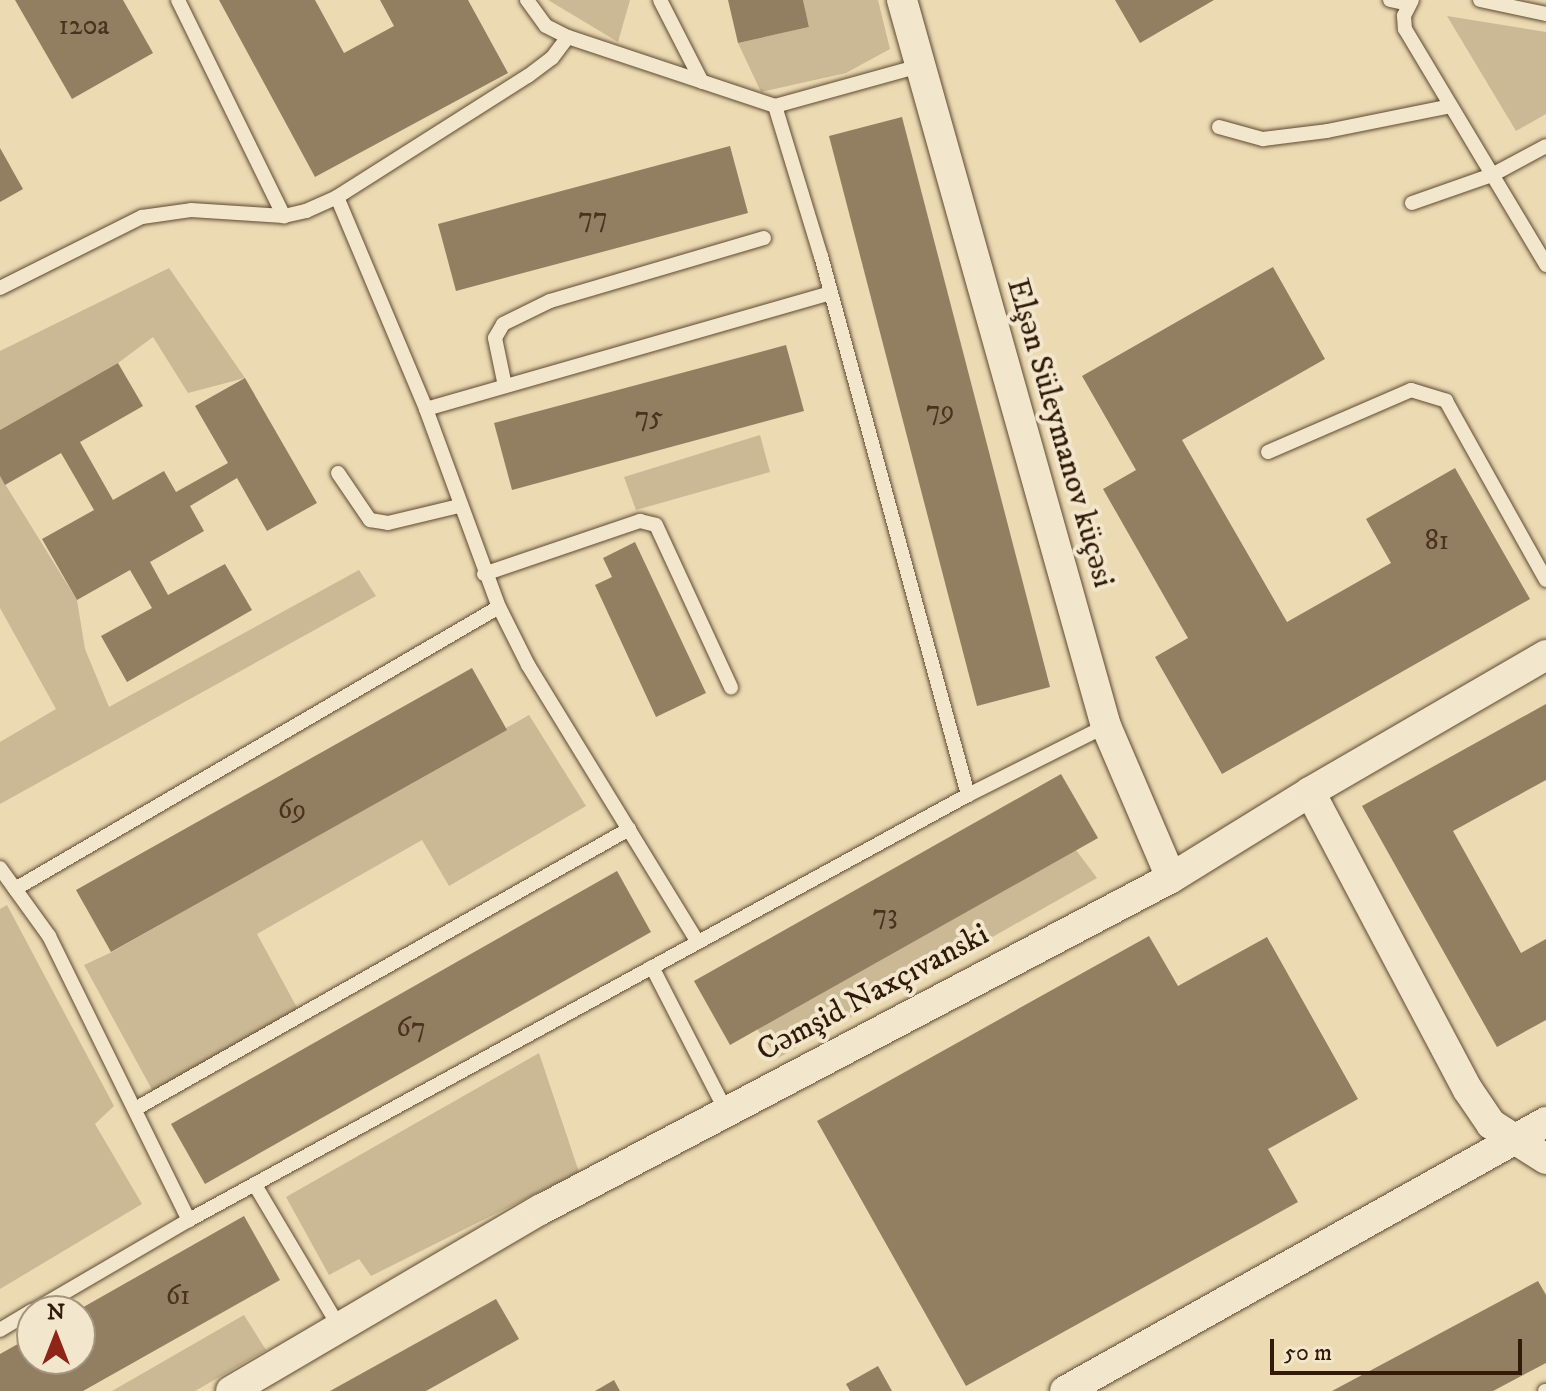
<!DOCTYPE html>
<html>
<head>
<meta charset="utf-8">
<style>
	body { margin:0 }
	#map { position:relative; width:1546px; height:1391px; overflow:hidden; background:#ebdab2; font-family:"IM FELL DW Pica",serif }
	div>[style] { position:absolute }
	[style*='--x'] { left:calc(var(--x)*1px); top:calc(var(--y)*1px); width:calc(var(--w)*1px); rotate:calc(var(--a)*1deg) }
	.green>* { inset:0; background:#cbb995 }
	.building>* { inset:0; background:#927e60 }
	.roads { filter:drop-shadow(0 0 2px #604a32) drop-shadow(0 0 2px #604a32) }
	.lane>* { height:14px; margin:-7px; padding:0 7px; transform-origin:7px; border-radius:7px; background:#f2e7cd }
	.street>* { height:30px; margin:-15px; padding:0 15px; transform-origin:15px; border-radius:15px; background:#f2e7cd }
	span { translate:-50% -50%; white-space:nowrap; text-align:center; line-height:1.15; -webkit-text-stroke:8px #f2e7cd; paint-order:stroke }
	.number-label { font-size:28px; color:#49331e }
	.number-label span { -webkit-text-stroke-width:0 }
	.street-label { font-size:32px; color:#311a08 }
	.north { position:absolute; left:16px; top:1295px; width:80px; height:80px; box-sizing:border-box; background:#f2e7cd; border:2px solid #a5957e; border-radius:50%; rotate:0deg; font-size:22px; font-weight:700; line-height:32px; text-align:center; color:#311a08 }
	.north::after { content:''; display:block; margin:auto; width:28px; height:36px; background:#8f2418; clip-path:polygon(50% 0,100% 100%,50% 72%,0 100%) }
	.scale { position:absolute; left:1270px; top:1339px; width:252px; height:36px; box-sizing:border-box; border:4px solid #311a08; border-top:0; padding-left:10px; font-size:24px; line-height:28px; white-space:nowrap; color:#311a08; -webkit-text-stroke:6px #f2e7cd; paint-order:stroke }
</style>
</head>
<body>
<div id="map">
	<div class="green">
		<div style="clip-path:polygon(548px 0,630px 0,618px 42px)"></div>
		<div style="clip-path:polygon(803px 0,878px 0,890px 49px,846px 73px,761px 92px,738px 43px,809px 27px)"></div>
		<div style="clip-path:polygon(1447px 16px,1546px 32px,1546px 114px,1516px 131px)"></div>
		<div style="clip-path:polygon(169px 268px,245px 378px,188px 393px,153px 337px,118px 363px,0 430px,0 351px)"></div>
		<div style="clip-path:polygon(760px 435px,770px 472px,636px 510px,624px 477px)"></div>
		<div style="clip-path:polygon(0 476px,77px 600px,85px 649px,109px 707px,359px 570px,376px 596px,0 804px,0 742px,56px 709px,0 608px)"></div>
		<div style="clip-path:polygon(529px 715px,586px 806px,449px 886px,422px 840px,257px 934px,301px 1015px,156px 1097px,84px 965px,112px 952px)"></div>
		<div style="clip-path:polygon(1076px 850px,1097px 878px,778px 1058px,757px 1029px)"></div>
		<div style="clip-path:polygon(7px 905px,114px 1106px,95px 1124px,142px 1204px,0 1289px,0 909px)"></div>
		<div style="clip-path:polygon(539px 1053px,579px 1172px,371px 1276px,359px 1259px,329px 1275px,286px 1197px)"></div>
		<div style="clip-path:polygon(244px 1315px,266px 1350px,195px 1391px,112px 1391px)"></div>
	</div>
	<div class="building">
		<div style="clip-path:polygon(15px 0,123px 0,153px 53px,72px 99px)"></div>
		<div style="clip-path:polygon(219px 0,315px 0,344px 53px,394px 26px,380px 0,468px 0,508px 73px,315px 177px)"></div>
		<div style="clip-path:polygon(728px 0,803px 0,809px 27px,738px 43px)"></div>
		<div style="clip-path:polygon(1115px 0,1214px 0,1140px 43px)"></div>
		<div style="clip-path:polygon(902px 117px,1050px 687px,977px 706px,829px 136px)"></div>
		<div style="clip-path:polygon(730px 146px,748px 213px,456px 291px,438px 224px)"></div>
		<div style="clip-path:polygon(0 148px,23px 189px,0 202px)"></div>
		<div style="clip-path:polygon(1273px 267px,1325px 359px,1182px 440px,1287px 622px,1391px 563px,1366px 519px,1455px 468px,1530px 599px,1222px 774px,1155px 657px,1188px 638px,1103px 489px,1136px 470px,1082px 376px)"></div>
		<div style="clip-path:polygon(786px 345px,804px 411px,512px 490px,494px 423px)"></div>
		<div style="clip-path:polygon(118px 363px,143px 406px,80px 442px,113px 500px,164px 471px,176px 492px,228px 463px,195px 406px,245px 378px,317px 503px,267px 531px,237px 478px,190px 506px,204px 531px,150px 562px,168px 595px,225px 564px,252px 610px,127px 682px,101px 636px,152px 608px,130px 570px,77px 600px,42px 539px,94px 510px,61px 453px,5px 485px,0 476px,0 430px)"></div>
		<div style="clip-path:polygon(635px 542px,706px 693px,656px 717px,595px 585px,612px 577px,603px 558px)"></div>
		<div style="clip-path:polygon(472px 668px,507px 730px,111px 952px,76px 890px)"></div>
		<div style="clip-path:polygon(1546px 704px,1546px 780px,1453px 831px,1521px 953px,1546px 939px,1546px 1020px,1497px 1047px,1362px 806px)"></div>
		<div style="clip-path:polygon(1061px 774px,1098px 838px,730px 1045px,694px 981px)"></div>
		<div style="clip-path:polygon(617px 871px,651px 932px,205px 1184px,171px 1124px)"></div>
		<div style="clip-path:polygon(1149px 936px,1178px 986px,1267px 937px,1358px 1099px,1268px 1149px,1298px 1202px,966px 1386px,817px 1121px)"></div>
		<div style="clip-path:polygon(244px 1216px,280px 1280px,83px 1391px,0 1391px,0 1354px,32px 1336px,32px 1359px,80px 1359px,80px 1309px)"></div>
		<div style="clip-path:polygon(1538px 1281px,1546px 1295px,1546px 1363px,1493px 1391px,1332px 1391px)"></div>
		<div style="clip-path:polygon(496px 1299px,519px 1339px,426px 1391px,330px 1391px)"></div>
		<div style="clip-path:polygon(878px 1366px,892px 1391px,850px 1391px,846px 1384px)"></div>
		<div style="clip-path:polygon(614px 1380px,620px 1391px,595px 1391px)"></div>
	</div>
	<div class="roads">
		<div class="lane">
			<div style="--x:178;--y:0;--w:241;--a:63.9"></div>
			<div style="--x:527;--y:0;--w:32;--a:54"></div>
			<div style="--x:546;--y:26;--w:25;--a:27"></div>
			<div style="--x:568;--y:37;--w:218;--a:18.4"></div>
			<div style="--x:775;--y:106;--w:149;--a:-15.5"></div>
			<div style="--x:660;--y:0;--w:92;--a:62.9"></div>
			<div style="--x:1390;--y:0;--w:19;--a:12"></div>
			<div style="--x:1412;--y:0;--w:18;--a:117"></div>
			<div style="--x:1404;--y:16;--w:13;--a:86"></div>
			<div style="--x:1405;--y:29;--w:275;--a:59.1"></div>
			<div style="--x:1480;--y:0;--w:67;--a:12"></div>
			<div style="--x:775;--y:106;--w:157;--a:73"></div>
			<div style="--x:821;--y:256;--w:559;--a:74.74"></div>
			<div style="--x:1219;--y:127;--w:46;--a:15.3"></div>
			<div style="--x:1263;--y:139;--w:64;--a:-7.1"></div>
			<div style="--x:1327;--y:131;--w:126;--a:-11.4"></div>
			<div style="--x:337;--y:197;--w:230;--a:67.2"></div>
			<div style="--x:426;--y:409;--w:211;--a:69.8"></div>
			<div style="--x:499;--y:607;--w:65;--a:63.4"></div>
			<div style="--x:528;--y:665;--w:325;--a:58.5"></div>
			<div style="--x:1412;--y:203;--w:85;--a:-19.3"></div>
			<div style="--x:1492;--y:175;--w:61;--a:-28.2"></div>
			<div style="--x:0;--y:288;--w:159;--a:-26.6"></div>
			<div style="--x:142;--y:217;--w:49;--a:-8.1"></div>
			<div style="--x:191;--y:210;--w:93;--a:3.7"></div>
			<div style="--x:284;--y:216;--w:23;--a:-13"></div>
			<div style="--x:306;--y:211;--w:34;--a:-24"></div>
			<div style="--x:337;--y:197;--w:226;--a:-32.4"></div>
			<div style="--x:528;--y:76;--w:30;--a:-37"></div>
			<div style="--x:552;--y:58;--w:26;--a:-53"></div>
			<div style="--x:505;--y:386;--w:49;--a:-101.8"></div>
			<div style="--x:495;--y:338;--w:16;--a:-60"></div>
			<div style="--x:503;--y:324;--w:52;--a:-26.1"></div>
			<div style="--x:550;--y:301;--w:223;--a:-16.4"></div>
			<div style="--x:426;--y:409;--w:421;--a:-16"></div>
			<div style="--x:1268;--y:452;--w:156;--a:-23.4"></div>
			<div style="--x:1411;--y:390;--w:37;--a:17"></div>
			<div style="--x:1446;--y:401;--w:205;--a:60.8"></div>
			<div style="--x:338;--y:473;--w:57;--a:55.8"></div>
			<div style="--x:370;--y:520;--w:18;--a:9"></div>
			<div style="--x:388;--y:523;--w:73;--a:-13.5"></div>
			<div style="--x:484;--y:574;--w:165;--a:-18.8"></div>
			<div style="--x:640;--y:521;--w:16;--a:14"></div>
			<div style="--x:656;--y:525;--w:179;--a:65.2"></div>
			<div style="--x:0;--y:868;--w:84;--a:54.2"></div>
			<div style="--x:49;--y:936;--w:317;--a:63.8"></div>
			<div style="--x:15;--y:889;--w:560;--a:-30.23"></div>
			<div style="--x:652;--y:967;--w:162;--a:62.8"></div>
			<div style="--x:135;--y:1109;--w:568;--a:-29.54"></div>
			<div style="--x:255;--y:1185;--w:166;--a:59.3"></div>
			<div style="--x:33;--y:1311;--w:181;--a:-30.3"></div>
			<div style="--x:189;--y:1220;--w:887;--a:-28.62"></div>
			<div style="--x:968;--y:795;--w:154;--a:-26.6"></div>
			<div style="--x:0;--y:1330;--w:37;--a:-31"></div>
			<div style="--x:1545;--y:1391;--w:1;--a:0"></div>
		</div>
		<div class="street">
			<div style="--x:902;--y:0;--w:754;--a:74.31"></div>
			<div style="--x:1106;--y:726;--w:165;--a:66.8"></div>
			<div style="--x:1310;--y:792;--w:337;--a:62.1"></div>
			<div style="--x:1468;--y:1090;--w:41;--a:55.9"></div>
			<div style="--x:1491;--y:1124;--w:65;--a:32.5"></div>
			<div style="--x:231;--y:1391;--w:358;--a:-30.4"></div>
			<div style="--x:540;--y:1210;--w:713;--a:-27.75"></div>
			<div style="--x:1171;--y:878;--w:163;--a:-31.7"></div>
			<div style="--x:1310;--y:792;--w:273;--a:-30.1"></div>
			<div style="--x:1065;--y:1391;--w:551;--a:-29.22"></div>
		</div>
	</div>
	<div class="number-label">
		<span style="left:84px;top:26px">120a</span>
		<span style="left:593px;top:218px">77</span>
		<span style="left:940px;top:411px">79</span>
		<span style="left:649px;top:417px">75</span>
		<span style="left:1437px;top:541px">81</span>
		<span style="left:292px;top:810px">69</span>
		<span style="left:885px;top:915px">73</span>
		<span style="left:411px;top:1028px">67</span>
		<span style="left:178px;top:1296px">61</span>
	</div>
	<div class="street-label">
		<span style="left:1060px;top:433px;rotate:74deg">Elşən Süleymanov küçəsi</span>
		<span style="left:873px;top:993px;rotate:-28deg">Cəmşid Naxçıvanski</span>
	</div>
	<div class="north">N</div>
	<div class="scale">50 m</div>
</div>
</body>
</html>
